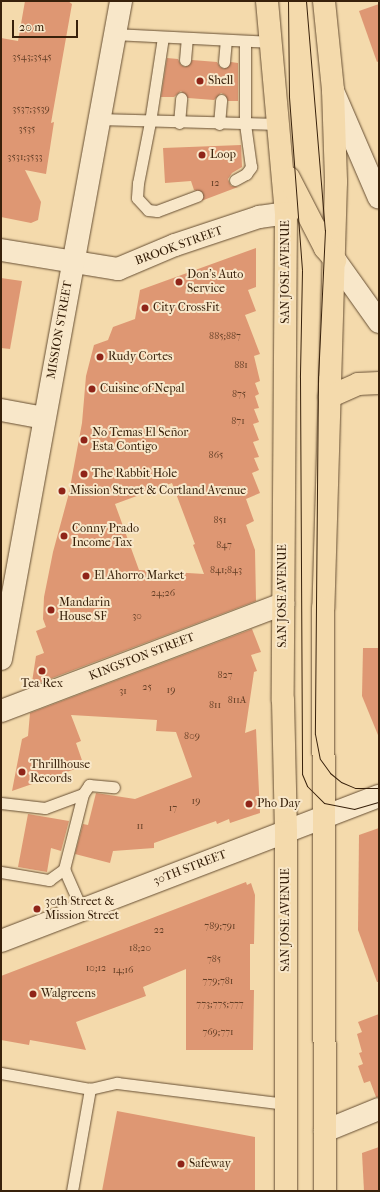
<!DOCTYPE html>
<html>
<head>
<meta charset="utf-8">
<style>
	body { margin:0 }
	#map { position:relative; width:380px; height:1192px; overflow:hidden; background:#f4daac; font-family:"IM FELL French Canon",serif }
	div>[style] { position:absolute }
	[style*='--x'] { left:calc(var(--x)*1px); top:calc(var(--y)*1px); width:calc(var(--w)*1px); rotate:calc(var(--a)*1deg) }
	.building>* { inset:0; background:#de9773 }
	.roads { filter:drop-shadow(0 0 1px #674f33) drop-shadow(0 0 1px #674f33) }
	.lane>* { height:11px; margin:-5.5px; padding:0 5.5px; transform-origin:5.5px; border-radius:5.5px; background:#f8e7c9 }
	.street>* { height:22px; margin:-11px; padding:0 11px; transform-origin:11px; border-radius:11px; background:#f8e7c9 }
	.secondary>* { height:22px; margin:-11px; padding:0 11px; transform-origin:11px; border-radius:11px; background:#f8e7c9 }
	.primary>* { height:22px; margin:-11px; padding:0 11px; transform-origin:11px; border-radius:11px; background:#f4daac }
	.tram>* { height:1px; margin:-0.5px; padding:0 0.5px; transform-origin:0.5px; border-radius:0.5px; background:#38210b }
	.dots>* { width:11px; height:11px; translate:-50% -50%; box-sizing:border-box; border:2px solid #f8e7c9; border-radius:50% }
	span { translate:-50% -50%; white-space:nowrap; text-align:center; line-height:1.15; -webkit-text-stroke:4px #f8e7c9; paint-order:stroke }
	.number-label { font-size:10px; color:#623e25 }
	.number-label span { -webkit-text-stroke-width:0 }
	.poi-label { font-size:12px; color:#38210b }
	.left { translate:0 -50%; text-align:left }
	.street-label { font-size:12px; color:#38210b }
	.frame { position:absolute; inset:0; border:2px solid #38210b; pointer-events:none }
	.scale { position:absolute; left:12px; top:20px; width:66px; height:18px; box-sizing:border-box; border:2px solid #38210b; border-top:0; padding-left:5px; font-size:12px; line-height:14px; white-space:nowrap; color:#38210b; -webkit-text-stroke:3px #f8e7c9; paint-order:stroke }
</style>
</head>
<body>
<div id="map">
	<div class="building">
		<div style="clip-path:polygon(25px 1px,68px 1px,72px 4px,51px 123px,54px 122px,46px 174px,25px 170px,41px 202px,38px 220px,31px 223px,1px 217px,1px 38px,18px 41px)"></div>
		<div style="clip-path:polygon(379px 4px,379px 61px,377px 62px,359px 11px)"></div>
		<div style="clip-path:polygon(167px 58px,178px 59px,181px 65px,185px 67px,190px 64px,192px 60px,217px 62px,220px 67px,224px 69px,231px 62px,238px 63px,238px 101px,228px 101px,225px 95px,221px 93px,214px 100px,188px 98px,181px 91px,174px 97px,161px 97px)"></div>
		<div style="clip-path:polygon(241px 145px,242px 167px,232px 173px,228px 179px,231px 186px,238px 187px,201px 201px,203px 193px,194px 190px,191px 181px,165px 183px,163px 148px)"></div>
		<div style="clip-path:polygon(evenodd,256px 248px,256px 287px,248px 290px,256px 311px,245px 315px,260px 354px,254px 356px,260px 381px,255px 383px,259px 394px,255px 396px,259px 408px,254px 409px,259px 422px,253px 424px,259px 440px,253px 442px,259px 457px,254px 458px,259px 470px,252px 473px,260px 493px,246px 499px,254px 521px,246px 525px,255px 550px,256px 601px,34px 685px,32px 682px,36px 656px,44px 653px,36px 631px,46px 627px,43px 619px,44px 597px,53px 552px,69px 493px,82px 423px,86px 376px,94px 345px,108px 340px,113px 327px,135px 319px,140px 290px,256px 248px,172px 483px,195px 544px,193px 545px,204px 574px,139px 570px,115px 504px,172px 483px)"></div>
		<div style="clip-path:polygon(1px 278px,22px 281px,10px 349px,1px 348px)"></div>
		<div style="clip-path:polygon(252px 629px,261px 652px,251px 655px,257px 671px,254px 672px,245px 733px,256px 729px,260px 813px,230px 823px,229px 819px,217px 824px,216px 821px,154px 843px,154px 848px,113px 851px,110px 863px,75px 854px,83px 824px,88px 825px,96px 793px,135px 799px,192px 777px,176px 732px,156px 731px,157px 720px,71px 715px,81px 741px,76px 743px,84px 766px,12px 791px,22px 739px,28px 736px,30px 713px)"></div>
		<div style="clip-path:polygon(363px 648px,379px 648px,378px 735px,362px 696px)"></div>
		<div style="clip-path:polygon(28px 814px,69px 821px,61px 851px,51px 848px,47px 872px,18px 867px)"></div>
		<div style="clip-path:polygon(379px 828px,379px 982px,377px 982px,358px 930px,359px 835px)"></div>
		<div style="clip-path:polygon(246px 882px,247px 885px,251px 883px,255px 895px,254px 944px,250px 944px,250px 990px,254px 990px,253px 1050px,186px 1050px,186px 969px,143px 987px,146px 996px,76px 1022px,86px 1050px,30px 1040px,29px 1045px,1px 1040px,1px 976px)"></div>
		<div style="clip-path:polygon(379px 1014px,379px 1097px,376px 1097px,370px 1081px,364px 1083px,358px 1066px,363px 1064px,359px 1053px,362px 1052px,357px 1034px,362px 1032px,358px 1022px)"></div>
		<div style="clip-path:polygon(117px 1111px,255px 1137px,255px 1191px,102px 1191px)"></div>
		<div style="clip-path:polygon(379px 1147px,379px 1191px,364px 1191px,362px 1153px)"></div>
	</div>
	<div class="roads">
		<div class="lane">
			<div style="--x:114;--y:34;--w:158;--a:2.9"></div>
			<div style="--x:163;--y:37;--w:86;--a:98.7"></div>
			<div style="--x:150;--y:122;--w:62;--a:101.1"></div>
			<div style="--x:138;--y:183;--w:15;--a:94"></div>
			<div style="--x:137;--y:198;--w:16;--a:47"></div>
			<div style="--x:148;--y:210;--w:9;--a:6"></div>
			<div style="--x:157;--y:211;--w:43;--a:-20.6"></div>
			<div style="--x:185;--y:60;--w:22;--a:-85"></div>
			<div style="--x:224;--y:62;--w:22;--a:-85"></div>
			<div style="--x:98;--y:119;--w:181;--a:1.6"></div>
			<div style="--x:179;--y:123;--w:25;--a:-85"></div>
			<div style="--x:219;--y:124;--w:24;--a:-85"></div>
			<div style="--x:235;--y:180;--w:13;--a:-29"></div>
			<div style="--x:246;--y:174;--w:9;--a:-54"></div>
			<div style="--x:251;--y:167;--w:43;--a:-97.9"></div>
			<div style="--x:245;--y:124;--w:83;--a:-90"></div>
			<div style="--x:83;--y:794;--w:11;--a:-56"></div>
			<div style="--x:89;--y:785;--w:25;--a:5"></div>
			<div style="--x:1;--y:803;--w:44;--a:6.5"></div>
			<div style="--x:45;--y:808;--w:40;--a:-20.2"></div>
			<div style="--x:83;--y:794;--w:77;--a:104.2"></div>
			<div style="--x:64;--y:869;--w:45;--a:66.3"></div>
			<div style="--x:1;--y:872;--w:49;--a:9.5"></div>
			<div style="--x:49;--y:880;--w:19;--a:-36"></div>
			<div style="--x:1;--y:1073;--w:90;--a:10.2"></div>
			<div style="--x:90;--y:1089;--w:28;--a:-13"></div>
			<div style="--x:117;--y:1083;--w:170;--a:7.1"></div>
			<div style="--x:72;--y:1191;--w:104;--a:-80"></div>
		</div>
		<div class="street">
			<div style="--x:1;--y:250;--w:119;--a:9.2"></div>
			<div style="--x:118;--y:269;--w:62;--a:-22.8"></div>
			<div style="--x:175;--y:245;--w:89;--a:-18.4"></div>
			<div style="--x:259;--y:217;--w:27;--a:-8"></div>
			<div style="--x:1;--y:711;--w:302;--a:-20.8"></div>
			<div style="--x:325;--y:1131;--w:58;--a:-22.2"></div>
		</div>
		<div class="secondary">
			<div style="--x:333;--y:91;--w:116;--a:66.7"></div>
			<div style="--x:335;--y:260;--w:76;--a:54.6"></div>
			<div style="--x:1;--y:410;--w:44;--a:10.5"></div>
			<div style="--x:1;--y:659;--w:669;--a:-79.66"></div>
			<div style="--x:1;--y:941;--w:405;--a:-21"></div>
		</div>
		<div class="primary">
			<div style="--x:267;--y:1;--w:213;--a:84.9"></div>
			<div style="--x:286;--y:213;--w:487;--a:90.4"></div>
			<div style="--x:283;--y:700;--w:132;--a:88.7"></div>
			<div style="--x:286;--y:832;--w:359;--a:90"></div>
			<div style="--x:324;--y:1;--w:89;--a:84.2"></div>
			<div style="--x:333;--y:90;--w:92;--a:88.1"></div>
			<div style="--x:336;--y:182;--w:426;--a:91.7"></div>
			<div style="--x:323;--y:608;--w:583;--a:89.8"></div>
			<div style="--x:289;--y:178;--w:79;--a:62.8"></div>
			<div style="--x:325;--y:248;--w:16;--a:50"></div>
			<div style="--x:329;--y:397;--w:32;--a:-24"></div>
			<div style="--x:358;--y:384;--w:21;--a:-3"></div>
		</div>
	</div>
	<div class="tram">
		<div style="--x:288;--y:1;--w:96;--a:89.4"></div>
		<div style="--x:289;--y:97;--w:173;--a:85.7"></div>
		<div style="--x:302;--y:270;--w:107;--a:91.1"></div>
		<div style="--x:300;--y:377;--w:397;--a:89.7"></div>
		<div style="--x:302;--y:774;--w:13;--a:67"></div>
		<div style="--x:307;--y:786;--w:24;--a:45"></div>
		<div style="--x:324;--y:803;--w:31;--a:11"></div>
		<div style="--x:354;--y:809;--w:26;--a:-16"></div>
		<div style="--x:306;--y:1;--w:230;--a:85.3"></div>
		<div style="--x:325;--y:230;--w:146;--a:92.7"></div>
		<div style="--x:318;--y:376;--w:358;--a:90.5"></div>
		<div style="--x:315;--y:734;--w:25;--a:79"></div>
		<div style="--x:320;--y:759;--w:17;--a:54"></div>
		<div style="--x:330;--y:773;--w:14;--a:39"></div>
		<div style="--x:341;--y:782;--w:15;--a:23"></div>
		<div style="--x:355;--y:788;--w:24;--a:0"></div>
	</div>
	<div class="dots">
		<div style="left:200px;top:81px;background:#8f2418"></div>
		<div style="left:202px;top:155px;background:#8f2418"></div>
		<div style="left:179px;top:282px;background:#8f2418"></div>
		<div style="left:145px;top:308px;background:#8f2418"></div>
		<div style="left:100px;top:357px;background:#8f2418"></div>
		<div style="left:92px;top:389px;background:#8f2418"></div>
		<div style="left:84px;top:440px;background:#8f2418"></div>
		<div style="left:84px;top:474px;background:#8f2418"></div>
		<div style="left:62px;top:491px;background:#8f2418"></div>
		<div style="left:64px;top:536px;background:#8f2418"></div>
		<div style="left:86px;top:576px;background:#8f2418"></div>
		<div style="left:51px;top:610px;background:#8f2418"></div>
		<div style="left:42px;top:671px;background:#8f2418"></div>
		<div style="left:22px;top:772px;background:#8f2418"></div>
		<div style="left:249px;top:804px;background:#8f2418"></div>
		<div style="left:37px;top:909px;background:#8f2418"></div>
		<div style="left:33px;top:994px;background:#8f2418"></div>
		<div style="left:181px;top:1164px;background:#8f2418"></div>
	</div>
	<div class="number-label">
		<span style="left:32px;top:58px">3543;3545</span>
		<span style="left:31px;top:110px">3537;3539</span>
		<span style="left:27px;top:130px">3535</span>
		<span style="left:25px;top:158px">3531;3533</span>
		<span style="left:215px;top:184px">12</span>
		<span style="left:225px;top:337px">885;887</span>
		<span style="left:241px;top:366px">881</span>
		<span style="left:239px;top:395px">875</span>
		<span style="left:238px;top:422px">871</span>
		<span style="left:216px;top:456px">865</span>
		<span style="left:220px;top:521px">851</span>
		<span style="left:224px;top:546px">847</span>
		<span style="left:226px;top:571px">841;843</span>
		<span style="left:163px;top:594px">24;26</span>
		<span style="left:137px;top:617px">30</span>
		<span style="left:225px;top:676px">827</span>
		<span style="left:147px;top:688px">25</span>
		<span style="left:171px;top:691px">19</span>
		<span style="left:123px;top:692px">31</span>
		<span style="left:237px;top:701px">811A</span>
		<span style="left:215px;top:706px">811</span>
		<span style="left:192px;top:737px">809</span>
		<span style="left:196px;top:802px">19</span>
		<span style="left:173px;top:809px">17</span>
		<span style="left:140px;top:827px">11</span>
		<span style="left:220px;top:927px">789;791</span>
		<span style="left:159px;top:931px">22</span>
		<span style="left:140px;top:949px">18;20</span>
		<span style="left:214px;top:960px">785</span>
		<span style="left:96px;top:969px">10;12</span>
		<span style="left:123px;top:971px">14;16</span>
		<span style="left:218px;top:982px">779;781</span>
		<span style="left:220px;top:1005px">773;775;777</span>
		<span style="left:218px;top:1033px">769;771</span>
	</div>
	<div class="poi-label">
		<span class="left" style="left:208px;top:81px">Shell</span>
		<span class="left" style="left:210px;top:155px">Loop</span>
		<span class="left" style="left:187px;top:282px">Don's Auto<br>Service</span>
		<span class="left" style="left:153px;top:308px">City CrossFit</span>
		<span class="left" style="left:108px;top:357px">Rudy Cortes</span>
		<span class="left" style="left:100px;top:389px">Cuisine of Nepal</span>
		<span class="left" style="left:92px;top:440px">No Temas El Señor<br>Esta Contigo</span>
		<span class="left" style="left:92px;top:474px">The Rabbit Hole</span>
		<span class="left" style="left:70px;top:491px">Mission Street &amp; Cortland Avenue</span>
		<span class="left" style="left:72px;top:536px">Conny Prado<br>Income Tax</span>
		<span class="left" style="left:94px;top:576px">El Ahorro Market</span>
		<span class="left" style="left:59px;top:610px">Mandarin<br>House SF</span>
		<span style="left:42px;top:684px">Tea Rex</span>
		<span class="left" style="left:30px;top:772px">Thrillhouse<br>Records</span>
		<span class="left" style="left:257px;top:804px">Pho Day</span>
		<span class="left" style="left:45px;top:909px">30th Street &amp;<br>Mission Street</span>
		<span class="left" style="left:41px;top:994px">Walgreens</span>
		<span class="left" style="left:189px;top:1164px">Safeway</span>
	</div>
	<div class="street-label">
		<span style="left:179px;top:246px;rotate:-20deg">BROOK STREET</span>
		<span style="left:286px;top:272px;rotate:-90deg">SAN JOSE AVENUE</span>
		<span style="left:60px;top:330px;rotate:-80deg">MISSION STREET</span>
		<span style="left:283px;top:596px;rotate:-90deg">SAN JOSE AVENUE</span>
		<span style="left:142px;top:657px;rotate:-21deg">KINGSTON STREET</span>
		<span style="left:190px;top:868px;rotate:-21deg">30TH STREET</span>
		<span style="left:286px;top:920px;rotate:-90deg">SAN JOSE AVENUE</span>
	</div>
	<div class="frame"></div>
	<div class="scale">20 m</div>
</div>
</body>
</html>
